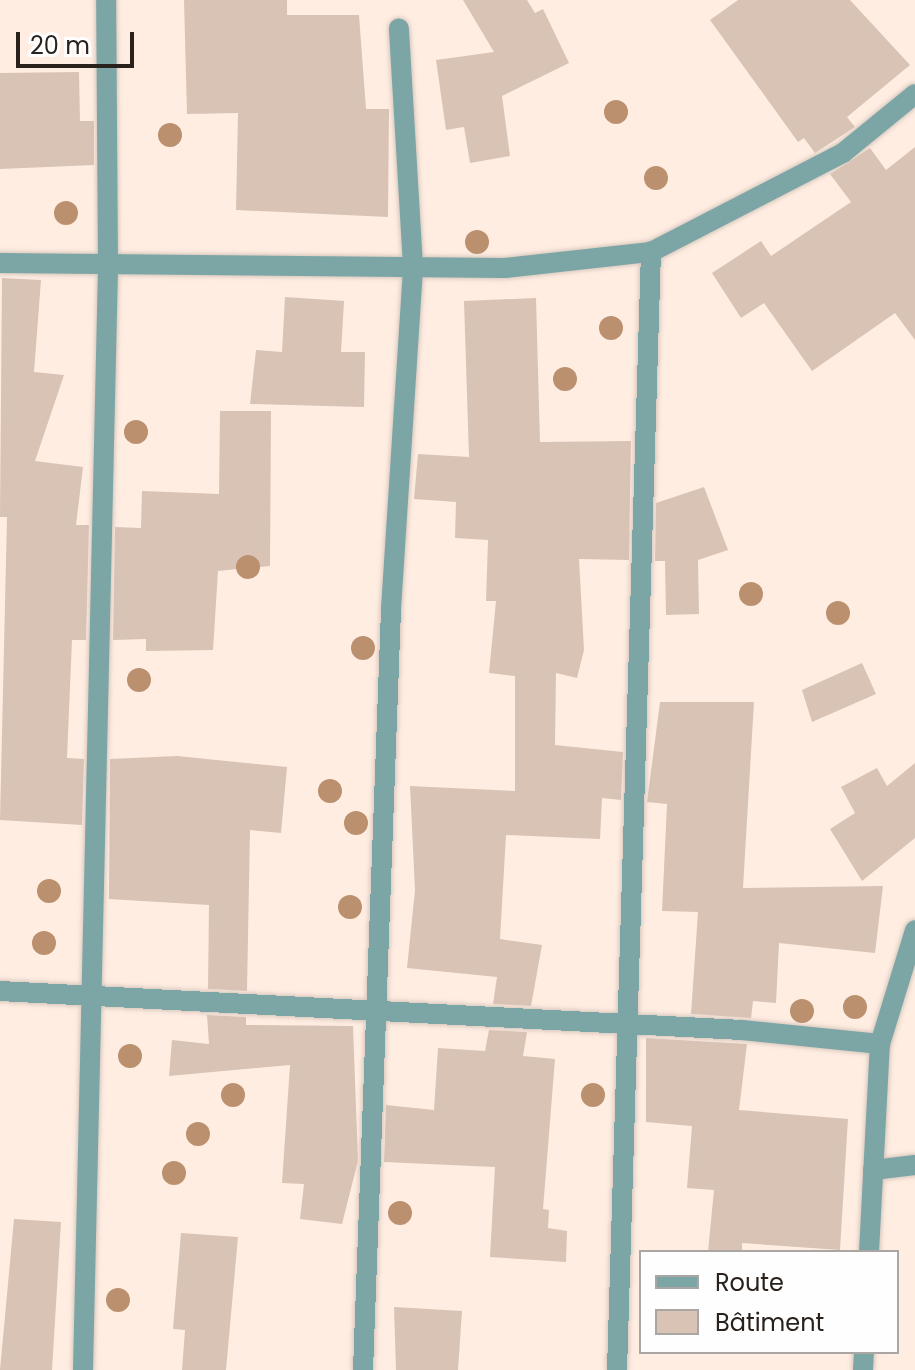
<!DOCTYPE html>
<html>
<head>
<meta charset="utf-8">
<style>
	body { margin:0 }
	#map { position:relative; width:915px; height:1370px; overflow:hidden; background:#ffede2; font-family:Poppins,sans-serif }
	div>[style] { position:absolute }
	[style*='--x'] { left:calc(var(--x)*1px); top:calc(var(--y)*1px); width:calc(var(--w)*1px); rotate:calc(var(--a)*1deg) }
	.building>* { inset:0; background:#d9c3b5 }
	.roads { filter:drop-shadow(0 0 2px #d8c8be) drop-shadow(0 0 2px #d8c8be) }
	.street>* { height:20px; margin:-10px; padding:0 10px; transform-origin:10px; border-radius:10px; background:#7ca6a6 }
	.trees>* { width:24px; height:24px; margin:-12px; border-radius:50%; background:#ba906f }
	span { translate:-50% -50%; white-space:nowrap; text-align:center; line-height:1.15; -webkit-text-stroke:6px #fefefe; paint-order:stroke }
	.legend { position:absolute; left:639px; top:1250px; width:260px; height:104px; box-sizing:border-box; background:#fefefe; border:2px solid #a9a6a4; margin:0; padding:10px 14px; list-style:none; font-size:24px; color:#29211c }
	.legend li { display:flex; align-items:center; gap:16px; height:40px }
	.legend b { width:40px; border:2px solid #a9a6a4 }
	.scale { position:absolute; left:16px; top:32px; width:118px; height:36px; box-sizing:border-box; border:4px solid #29211c; border-top:0; padding-left:10px; font-size:24px; line-height:28px; white-space:nowrap; color:#29211c; -webkit-text-stroke:6px #fefefe; paint-order:stroke }
</style>
</head>
<body>
<div id="map">
	<div class="building">
		<div style="clip-path:polygon(184px 0,287px 0,287px 15px,359px 15px,366px 109px,389px 109px,388px 217px,236px 210px,238px 113px,187px 114px)"></div>
		<div style="clip-path:polygon(463px 0,527px 0,535px 13px,543px 9px,569px 63px,502px 96px,510px 156px,470px 163px,464px 127px,446px 130px,436px 60px,494px 52px)"></div>
		<div style="clip-path:polygon(738px 0,850px 0,910px 65px,847px 117px,855px 127px,815px 153px,804px 138px,798px 142px,710px 20px)"></div>
		<div style="clip-path:polygon(79px 72px,80px 121px,94px 121px,94px 165px,0 169px,0 73px)"></div>
		<div style="clip-path:polygon(915px 147px,915px 340px,895px 313px,812px 371px,764px 303px,741px 318px,712px 273px,761px 241px,771px 256px,851px 202px,830px 174px,870px 148px,886px 170px)"></div>
		<div style="clip-path:polygon(2px 278px,41px 280px,34px 372px,64px 375px,35px 461px,83px 467px,76px 525px,89px 525px,86px 640px,72px 640px,67px 758px,84px 759px,82px 825px,0 820px,7px 517px,0 517px)"></div>
		<div style="clip-path:polygon(285px 297px,344px 301px,341px 352px,365px 352px,364px 407px,250px 404px,256px 350px,282px 352px)"></div>
		<div style="clip-path:polygon(536px 298px,540px 442px,631px 441px,630px 500px,629px 560px,579px 559px,584px 650px,577px 678px,556px 673px,555px 745px,623px 752px,621px 800px,602px 798px,600px 839px,506px 835px,500px 939px,542px 945px,531px 1006px,493px 1004px,497px 977px,407px 968px,415px 890px,410px 786px,515px 791px,515px 676px,489px 673px,496px 601px,486px 601px,488px 540px,455px 538px,456px 502px,414px 499px,418px 454px,469px 457px,464px 301px)"></div>
		<div style="clip-path:polygon(220px 411px,271px 411px,270px 566px,218px 571px,213px 650px,146px 651px,146px 639px,113px 640px,115px 527px,141px 528px,142px 491px,219px 494px)"></div>
		<div style="clip-path:polygon(704px 487px,728px 550px,698px 560px,699px 614px,666px 615px,665px 561px,655px 561px,656px 503px)"></div>
		<div style="clip-path:polygon(862px 663px,876px 694px,812px 722px,802px 690px)"></div>
		<div style="clip-path:polygon(660px 702px,754px 702px,743px 888px,883px 886px,875px 953px,779px 943px,776px 1003px,753px 1001px,751px 1018px,691px 1014px,698px 912px,662px 911px,667px 804px,647px 802px)"></div>
		<div style="clip-path:polygon(177px 756px,287px 767px,281px 833px,250px 830px,247px 991px,208px 989px,209px 905px,109px 899px,110px 759px)"></div>
		<div style="clip-path:polygon(915px 763px,915px 838px,862px 881px,830px 829px,855px 813px,841px 787px,877px 768px,887px 786px)"></div>
		<div style="clip-path:polygon(207px 1015px,246px 1017px,246px 1025px,353px 1026px,358px 1161px,342px 1224px,300px 1219px,304px 1184px,282px 1183px,290px 1065px,169px 1076px,172px 1040px,209px 1044px)"></div>
		<div style="clip-path:polygon(489px 1030px,527px 1032px,523px 1056px,555px 1059px,543px 1209px,549px 1210px,548px 1228px,567px 1231px,566px 1262px,490px 1257px,495px 1167px,384px 1162px,386px 1105px,434px 1110px,438px 1048px,485px 1051px)"></div>
		<div style="clip-path:polygon(646px 1038px,747px 1044px,739px 1110px,848px 1119px,840px 1250px,742px 1243px,742px 1252px,708px 1252px,714px 1190px,687px 1188px,692px 1126px,646px 1122px)"></div>
		<div style="clip-path:polygon(14px 1219px,61px 1222px,52px 1370px,0 1370px)"></div>
		<div style="clip-path:polygon(181px 1233px,238px 1237px,226px 1370px,182px 1370px,185px 1330px,173px 1329px)"></div>
		<div style="clip-path:polygon(394px 1307px,462px 1311px,458px 1370px,396px 1370px)"></div>
	</div>
	<div class="roads">
		<div class="street">
			<div style="--x:0;--y:263;--w:505;--a:0.57"></div>
			<div style="--x:505;--y:268;--w:147;--a:-6.3"></div>
			<div style="--x:651;--y:252;--w:216;--a:-27.3"></div>
			<div style="--x:843;--y:153;--w:93;--a:-39.3"></div>
			<div style="--x:0;--y:991;--w:743;--a:3.01"></div>
			<div style="--x:742;--y:1030;--w:139;--a:5.8"></div>
			<div style="--x:873;--y:1170;--w:42;--a:-6.8"></div>
			<div style="--x:869;--y:1252;--w:208;--a:-87"></div>
			<div style="--x:880;--y:1044;--w:119;--a:-72.9"></div>
			<div style="--x:83;--y:1370;--w:1105;--a:-88.7"></div>
			<div style="--x:108;--y:265;--w:265;--a:-90.4"></div>
			<div style="--x:363;--y:1370;--w:762;--a:-87.89"></div>
			<div style="--x:391;--y:609;--w:344;--a:-86.3"></div>
			<div style="--x:413;--y:266;--w:238;--a:-93.4"></div>
			<div style="--x:617;--y:1370;--w:1119;--a:-88.26"></div>
			<div style="--x:863;--y:1370;--w:18;--a:-87"></div>
		</div>
	</div>
	<div class="trees">
		<div style="left:616px;top:112px"></div>
		<div style="left:170px;top:135px"></div>
		<div style="left:656px;top:178px"></div>
		<div style="left:66px;top:213px"></div>
		<div style="left:477px;top:242px"></div>
		<div style="left:611px;top:328px"></div>
		<div style="left:565px;top:379px"></div>
		<div style="left:136px;top:432px"></div>
		<div style="left:248px;top:567px"></div>
		<div style="left:751px;top:594px"></div>
		<div style="left:838px;top:613px"></div>
		<div style="left:363px;top:648px"></div>
		<div style="left:139px;top:680px"></div>
		<div style="left:330px;top:791px"></div>
		<div style="left:356px;top:823px"></div>
		<div style="left:49px;top:891px"></div>
		<div style="left:350px;top:907px"></div>
		<div style="left:44px;top:943px"></div>
		<div style="left:855px;top:1007px"></div>
		<div style="left:802px;top:1011px"></div>
		<div style="left:130px;top:1056px"></div>
		<div style="left:233px;top:1095px"></div>
		<div style="left:593px;top:1095px"></div>
		<div style="left:198px;top:1134px"></div>
		<div style="left:174px;top:1173px"></div>
		<div style="left:400px;top:1213px"></div>
		<div style="left:118px;top:1300px"></div>
	</div>
	<ul class="legend">
	<li><b style="height:10px;background:#7ca6a6"></b>Route</li>
	<li><b style="height:22px;background:#d9c3b5"></b>Bâtiment</li>
	</ul>
	<div class="scale">20 m</div>
</div>
</body>
</html>
